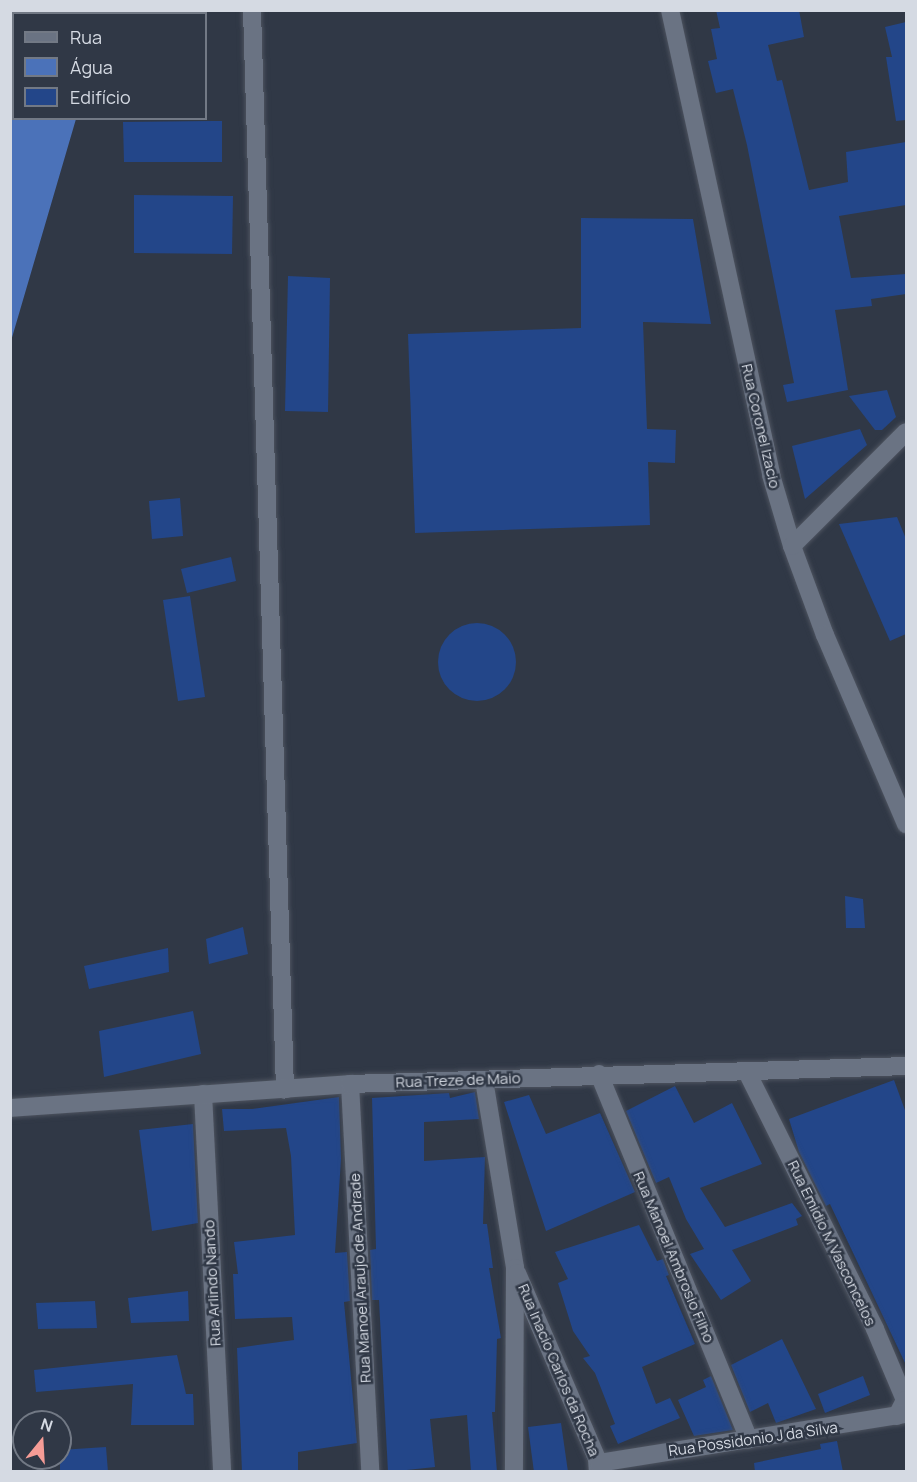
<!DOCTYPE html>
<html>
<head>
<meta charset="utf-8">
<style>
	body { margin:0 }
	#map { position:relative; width:917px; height:1482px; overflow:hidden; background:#303846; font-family:Manrope,sans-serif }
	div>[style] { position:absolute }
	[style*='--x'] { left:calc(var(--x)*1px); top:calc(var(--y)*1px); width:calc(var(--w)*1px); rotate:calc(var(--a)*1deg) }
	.water>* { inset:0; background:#4b72b9 }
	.building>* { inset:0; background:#234689 }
	.round { border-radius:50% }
	.roads { filter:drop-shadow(0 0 2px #4d535f) drop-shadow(0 0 2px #4d535f) }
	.minor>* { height:18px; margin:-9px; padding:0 9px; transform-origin:9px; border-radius:9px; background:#6a7383 }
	span { translate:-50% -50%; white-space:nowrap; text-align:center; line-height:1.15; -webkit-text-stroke:5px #303846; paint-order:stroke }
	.street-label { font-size:15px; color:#d5dae3 }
	.frame { position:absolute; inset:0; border:12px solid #d5dae3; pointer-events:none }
	.legend { position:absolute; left:12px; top:12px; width:195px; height:108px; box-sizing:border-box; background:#303846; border:2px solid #727985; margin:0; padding:8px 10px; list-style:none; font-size:18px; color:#d5dae3 }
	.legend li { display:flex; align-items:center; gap:12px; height:30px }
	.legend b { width:30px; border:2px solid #727985 }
	.north { position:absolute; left:12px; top:1410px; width:60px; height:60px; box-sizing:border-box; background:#303846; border:2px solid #727985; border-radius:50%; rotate:18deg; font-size:16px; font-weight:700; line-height:24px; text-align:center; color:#d5dae3 }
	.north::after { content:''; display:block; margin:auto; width:21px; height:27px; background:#f59c96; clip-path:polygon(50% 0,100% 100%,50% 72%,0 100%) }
</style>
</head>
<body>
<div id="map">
	<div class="water">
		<div style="clip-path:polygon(11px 10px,108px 11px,14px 14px,14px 118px,76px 119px,11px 341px)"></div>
	</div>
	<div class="building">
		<div style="clip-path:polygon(716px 10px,799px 10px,804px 37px,768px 45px,777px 81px,782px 80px,809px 190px,848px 182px,846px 152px,906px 142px,906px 205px,839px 216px,851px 278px,906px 274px,906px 294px,871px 299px,872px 306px,835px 310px,848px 390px,787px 402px,783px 385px,794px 383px,747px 145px,733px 89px,716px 93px,708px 61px,717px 59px,711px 29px,720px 28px)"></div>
		<div style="clip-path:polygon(906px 22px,906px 120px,896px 121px,886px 57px,892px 57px,885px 27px)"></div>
		<div style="clip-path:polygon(211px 121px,222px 121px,222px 162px,124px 162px,123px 122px)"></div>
		<div style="clip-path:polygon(134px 195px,233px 196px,232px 254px,134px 253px)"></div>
		<div style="clip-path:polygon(581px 218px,693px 219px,711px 324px,643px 322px,647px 429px,676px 430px,675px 463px,648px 462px,650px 525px,415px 533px,408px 334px,581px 328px)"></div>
		<div style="clip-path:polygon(288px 276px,330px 278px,328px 412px,285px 411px)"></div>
		<div style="clip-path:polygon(887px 390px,896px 417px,882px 430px,875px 430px,849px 396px)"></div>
		<div style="clip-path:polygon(860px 429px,867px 445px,805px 499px,792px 446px)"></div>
		<div style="clip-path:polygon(180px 498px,183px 536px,152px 539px,149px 501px)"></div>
		<div style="clip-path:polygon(897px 517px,906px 539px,906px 634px,890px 641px,839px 524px)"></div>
		<div style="clip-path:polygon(231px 557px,236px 581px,187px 593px,181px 569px)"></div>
		<div style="clip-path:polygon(190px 596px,205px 697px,178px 701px,163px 600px)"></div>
		<div class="round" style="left:438px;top:623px;width:78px;height:78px"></div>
		<div style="clip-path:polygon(845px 896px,863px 899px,865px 928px,846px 928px)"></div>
		<div style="clip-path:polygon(243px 927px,248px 954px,209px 964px,206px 939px)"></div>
		<div style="clip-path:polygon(168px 948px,169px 972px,89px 989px,84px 966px)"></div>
		<div style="clip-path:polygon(193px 1011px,201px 1054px,104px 1077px,99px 1031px)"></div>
		<div style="clip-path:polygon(894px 1080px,906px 1113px,906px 1365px,830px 1204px,826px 1206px,799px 1152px,789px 1119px)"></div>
		<div style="clip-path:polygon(675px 1086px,694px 1123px,732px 1103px,762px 1164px,700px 1188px,725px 1227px,792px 1203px,802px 1216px,796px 1219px,798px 1225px,732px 1250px,751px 1281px,721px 1300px,690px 1254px,704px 1249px,686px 1219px,669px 1177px,656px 1183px,626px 1111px)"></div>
		<div style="clip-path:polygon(475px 1092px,479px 1119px,424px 1122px,424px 1161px,485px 1157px,483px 1224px,487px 1224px,493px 1268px,489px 1268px,501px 1338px,497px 1339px,495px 1412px,492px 1412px,497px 1472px,471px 1472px,467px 1415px,430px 1419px,435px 1467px,388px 1472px,379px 1300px,372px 1300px,370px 1250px,376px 1249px,372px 1098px,449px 1093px,450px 1098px)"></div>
		<div style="clip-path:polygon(529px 1095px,546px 1134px,600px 1113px,635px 1192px,546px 1231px,504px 1102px)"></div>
		<div style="clip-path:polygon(339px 1097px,341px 1159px,335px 1253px,347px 1252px,350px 1301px,344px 1302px,357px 1443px,298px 1452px,298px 1472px,242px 1472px,237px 1348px,294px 1340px,292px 1317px,235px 1319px,233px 1274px,238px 1274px,234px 1242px,295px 1235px,291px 1156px,286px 1128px,224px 1131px,222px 1109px,252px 1109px)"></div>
		<div style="clip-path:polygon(193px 1124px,198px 1223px,152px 1231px,139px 1130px)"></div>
		<div style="clip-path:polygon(639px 1225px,657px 1261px,663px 1259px,669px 1275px,666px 1276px,695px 1344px,642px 1367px,656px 1404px,670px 1398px,680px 1418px,618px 1444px,610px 1426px,615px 1424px,595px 1373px,583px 1358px,590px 1356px,573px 1331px,558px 1283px,568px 1279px,555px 1252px)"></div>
		<div style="clip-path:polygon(188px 1291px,189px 1321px,131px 1323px,128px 1298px)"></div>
		<div style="clip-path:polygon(95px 1301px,97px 1328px,38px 1329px,36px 1303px)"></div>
		<div style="clip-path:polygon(782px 1339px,816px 1409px,776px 1423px,768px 1403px,750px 1412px,731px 1365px)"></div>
		<div style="clip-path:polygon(177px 1355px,186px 1394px,193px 1394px,194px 1425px,131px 1425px,133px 1384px,36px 1392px,34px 1370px)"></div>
		<div style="clip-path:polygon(711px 1376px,733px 1430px,694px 1436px,678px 1400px,706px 1387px,703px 1380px)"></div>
		<div style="clip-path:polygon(863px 1376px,870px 1395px,825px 1413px,818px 1394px)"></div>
		<div style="clip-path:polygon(561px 1423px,568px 1472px,534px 1472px,528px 1427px)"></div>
		<div style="clip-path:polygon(837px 1441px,843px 1472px,755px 1472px,754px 1463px,821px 1449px,820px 1444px)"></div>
		<div style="clip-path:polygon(106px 1447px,108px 1472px,60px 1472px,60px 1450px)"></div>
	</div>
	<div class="roads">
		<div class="minor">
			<div style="--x:252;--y:10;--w:1080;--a:88.25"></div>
			<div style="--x:670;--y:10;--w:476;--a:77.7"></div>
			<div style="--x:771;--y:475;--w:74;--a:73.5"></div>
			<div style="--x:792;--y:546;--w:95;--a:69.7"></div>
			<div style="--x:825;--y:635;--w:206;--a:66.8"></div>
			<div style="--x:792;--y:546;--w:161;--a:-45"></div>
			<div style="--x:747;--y:1072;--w:287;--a:63.5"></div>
			<div style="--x:875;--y:1329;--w:77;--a:67.1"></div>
			<div style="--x:905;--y:1400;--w:18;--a:117"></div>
			<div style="--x:599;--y:1074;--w:395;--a:67.7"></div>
			<div style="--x:484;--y:1080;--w:191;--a:80.6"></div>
			<div style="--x:515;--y:1268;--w:204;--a:90.3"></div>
			<div style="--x:350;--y:1084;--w:389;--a:87"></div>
			<div style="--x:203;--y:1094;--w:378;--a:87.1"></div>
			<div style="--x:10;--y:1108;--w:341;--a:-4"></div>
			<div style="--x:350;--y:1084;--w:556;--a:-1.85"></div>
			<div style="--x:517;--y:1273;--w:202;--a:66.7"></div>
			<div style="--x:597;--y:1459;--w:13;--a:86"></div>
			<div style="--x:599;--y:1463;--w:311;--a:-9.1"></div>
		</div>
	</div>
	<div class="street-label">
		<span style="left:761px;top:426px;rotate:77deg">Rua Coronel Izacio</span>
		<span style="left:458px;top:1080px;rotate:-2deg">Rua Treze de Maio</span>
		<span style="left:832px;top:1243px;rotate:64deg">Rua Emidio M Vasconcelos</span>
		<span style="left:674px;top:1257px;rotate:67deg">Rua Manoel Ambrosio Filho</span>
		<span style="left:360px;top:1278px;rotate:-93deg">Rua Manoel Araujo de Andrade</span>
		<span style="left:212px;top:1283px;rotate:-93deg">Rua Arlindo Nando</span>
		<span style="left:559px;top:1370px;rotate:67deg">Rua Inacio Carlos da Rocha</span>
		<span style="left:753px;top:1439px;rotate:-8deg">Rua Possidonio J da Silva</span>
	</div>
	<div class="frame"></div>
	<ul class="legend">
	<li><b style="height:8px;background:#6a7383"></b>Rua</li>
	<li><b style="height:16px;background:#4b72b9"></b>Água</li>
	<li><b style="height:16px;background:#234689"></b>Edifício</li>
	</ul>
	<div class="north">N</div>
</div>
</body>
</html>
